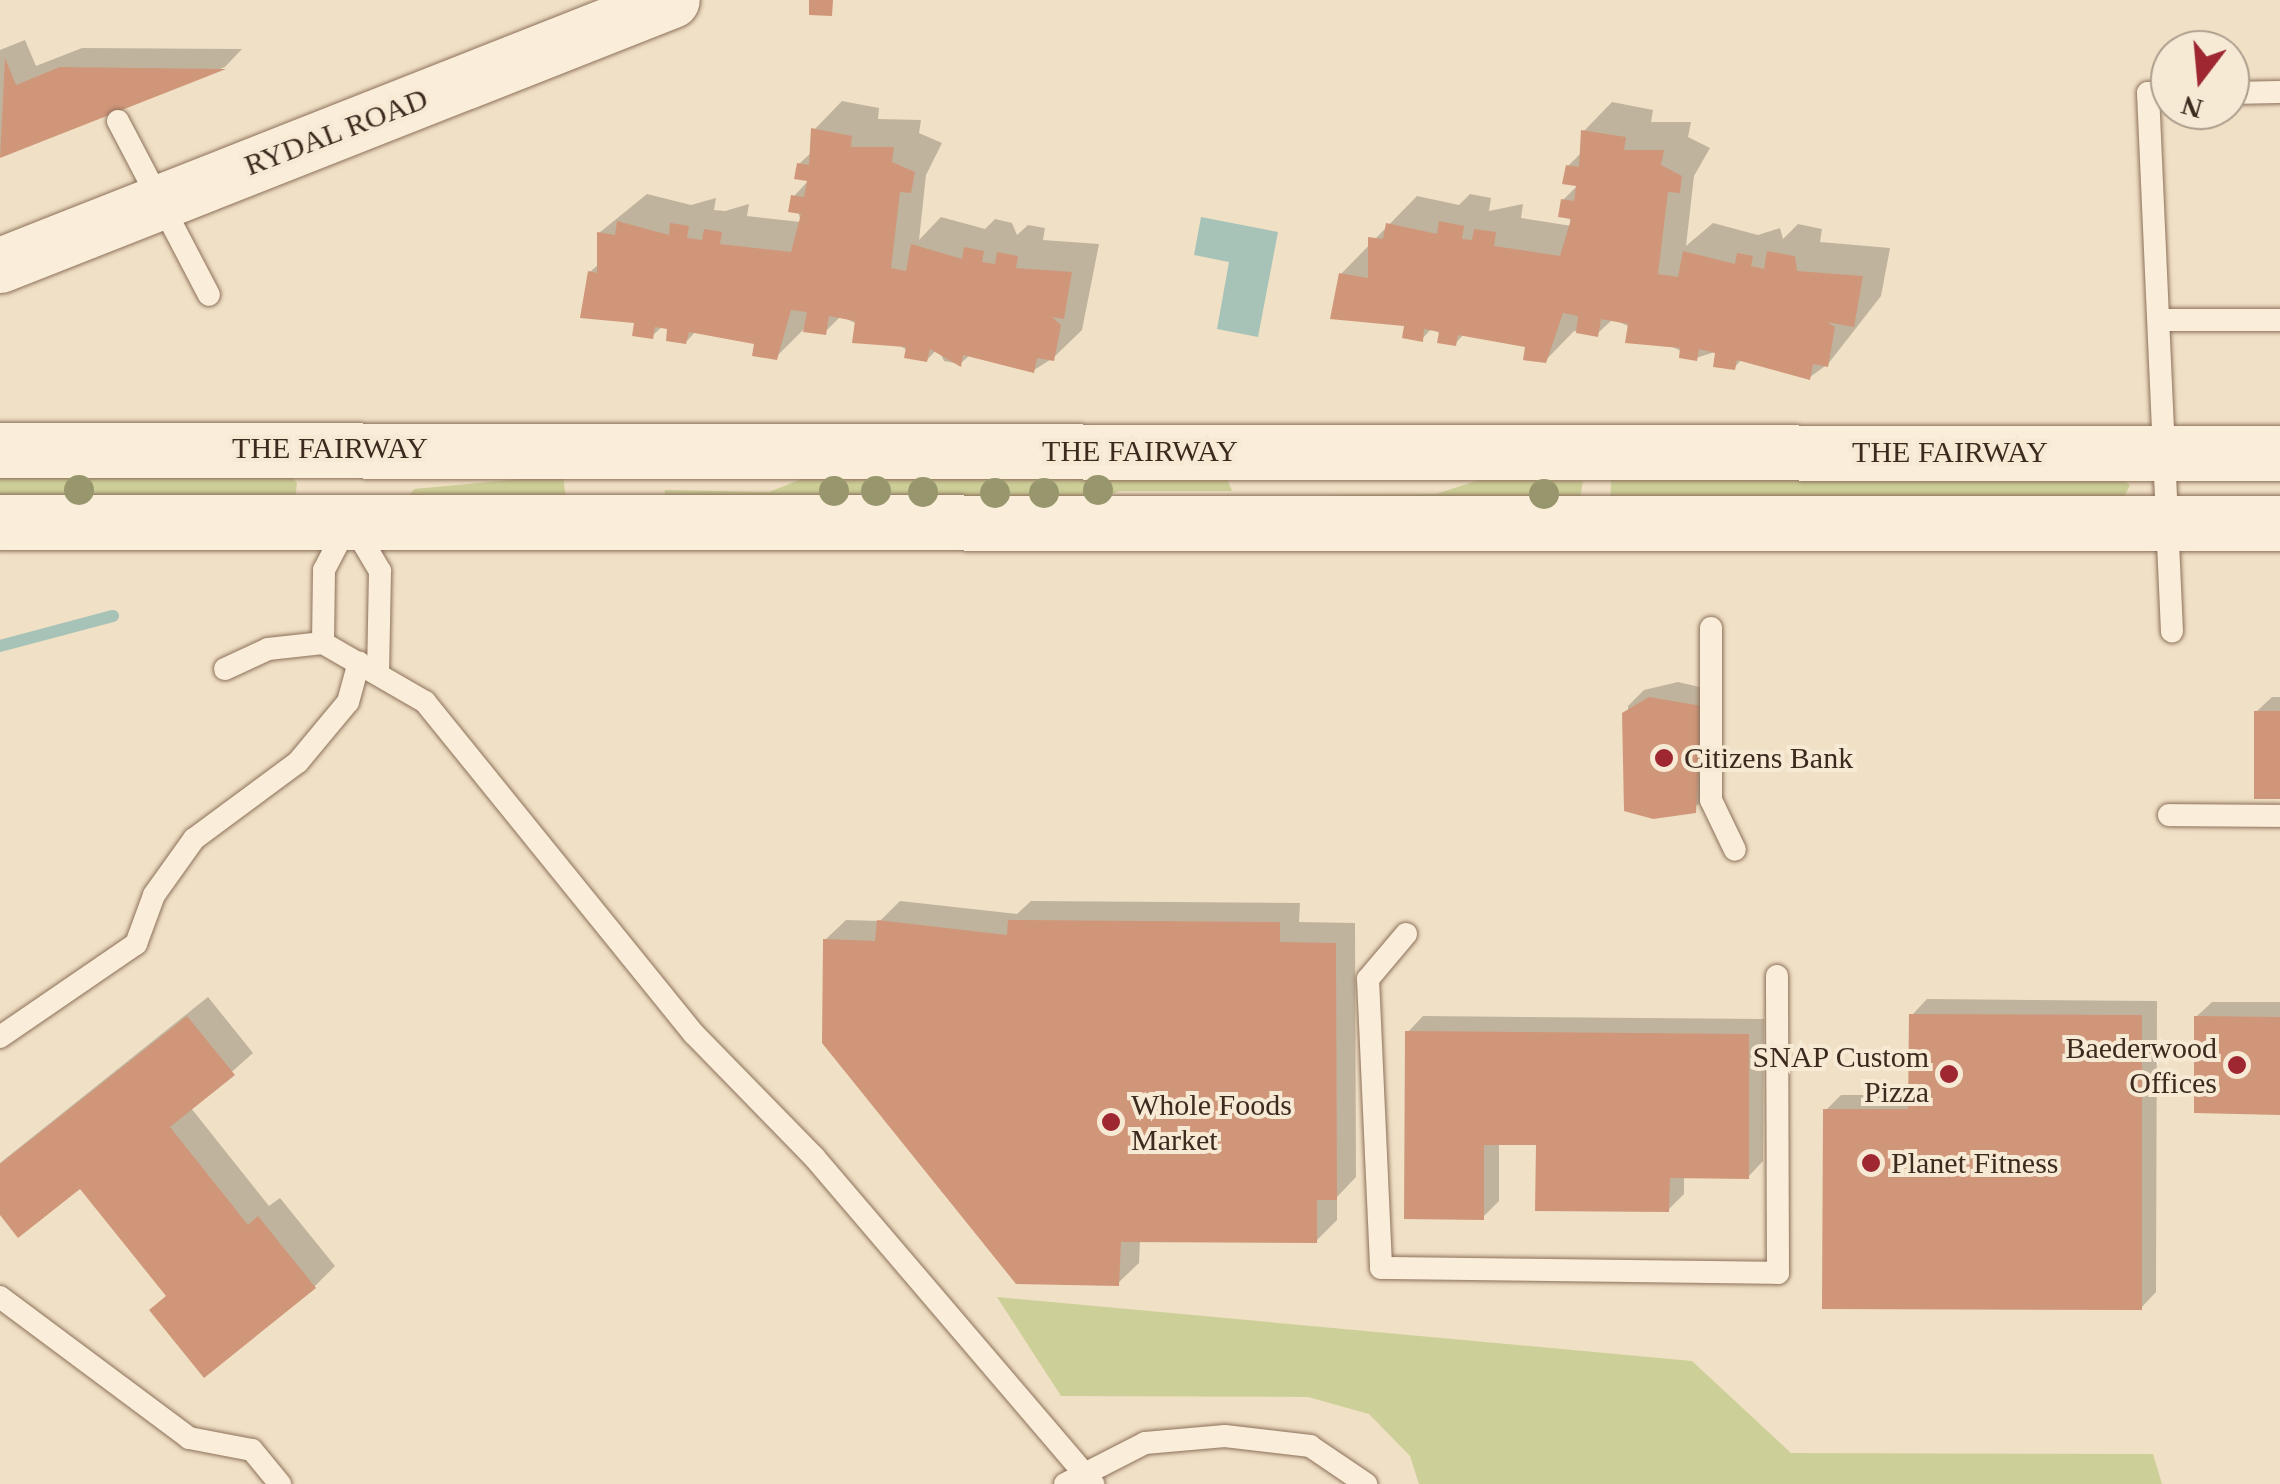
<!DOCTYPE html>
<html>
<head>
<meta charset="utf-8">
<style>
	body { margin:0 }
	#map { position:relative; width:2280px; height:1484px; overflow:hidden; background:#f0e0c5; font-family:Georgia,serif }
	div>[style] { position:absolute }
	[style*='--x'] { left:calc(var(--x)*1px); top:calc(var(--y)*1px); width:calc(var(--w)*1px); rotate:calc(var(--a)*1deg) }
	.green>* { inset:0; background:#cdcf98 }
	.water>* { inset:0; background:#a7c3b8 }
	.shadow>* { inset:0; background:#0003 }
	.stream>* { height:12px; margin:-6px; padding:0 6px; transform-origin:6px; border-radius:6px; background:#a7c3b8 }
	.building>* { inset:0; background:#d09679 }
	.roads { filter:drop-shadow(0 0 2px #8c705a) drop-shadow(0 0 2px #8c705a) }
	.service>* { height:22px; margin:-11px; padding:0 11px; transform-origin:11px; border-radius:11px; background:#faedd9 }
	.tertiary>* { height:55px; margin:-27.5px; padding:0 27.5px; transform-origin:27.5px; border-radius:27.5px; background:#faedd9 }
	.secondary>* { height:55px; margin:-27.5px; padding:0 27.5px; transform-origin:27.5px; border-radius:27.5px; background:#faedd9 }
	.trees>* { width:30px; height:30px; margin:-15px; border-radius:50%; background:#98966c }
	.dots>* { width:28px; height:28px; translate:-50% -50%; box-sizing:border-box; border:5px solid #f7ead5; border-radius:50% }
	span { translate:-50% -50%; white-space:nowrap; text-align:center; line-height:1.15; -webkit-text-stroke:8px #f7ead5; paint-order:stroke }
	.street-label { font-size:30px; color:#3c2a1e }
	.poi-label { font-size:30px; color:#3c2a1e }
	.left { translate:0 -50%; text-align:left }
	.right { translate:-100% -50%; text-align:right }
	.north { position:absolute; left:2150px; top:30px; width:100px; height:100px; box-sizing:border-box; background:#f7ead5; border:2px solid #ac9d8c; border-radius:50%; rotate:196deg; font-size:28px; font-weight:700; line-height:40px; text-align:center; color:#3c2a1e }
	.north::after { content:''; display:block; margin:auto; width:35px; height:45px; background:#9e2732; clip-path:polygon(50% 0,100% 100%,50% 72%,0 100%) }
</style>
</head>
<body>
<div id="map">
	<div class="green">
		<div style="clip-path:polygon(0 470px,287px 472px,297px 483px,295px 501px,0 506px)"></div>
		<div style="clip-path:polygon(817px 473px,1226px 476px,1232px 491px,1119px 491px,1077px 510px,663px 507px,665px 490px,769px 492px)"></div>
		<div style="clip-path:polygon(563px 475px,566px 500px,407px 499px,414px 489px)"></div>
		<div style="clip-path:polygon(1482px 479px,1583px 481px,1579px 504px,1326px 495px,1436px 494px)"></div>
		<div style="clip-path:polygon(1611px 480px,2124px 481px,2130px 485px,2124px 497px,1610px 509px)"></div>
		<div style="clip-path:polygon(997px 1297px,1692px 1361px,1791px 1453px,2153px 1454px,2162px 1484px,1419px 1484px,1410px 1456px,1369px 1414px,1308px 1397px,1061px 1396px)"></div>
	</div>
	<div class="water">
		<div style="clip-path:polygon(1201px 217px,1278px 232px,1258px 337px,1217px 329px,1229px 262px,1194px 255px)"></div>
	</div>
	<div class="shadow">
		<div style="clip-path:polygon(25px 40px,36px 66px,82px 48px,242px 49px,225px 67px,0 155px,0 50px)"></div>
		<div style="clip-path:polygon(842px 101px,879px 108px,878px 119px,921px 120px,919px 133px,942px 143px,926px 175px,919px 240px,941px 217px,985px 229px,995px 219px,1012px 223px,1017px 235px,1028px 225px,1045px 228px,1043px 240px,1099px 244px,1082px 330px,1053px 358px,1034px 370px,971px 354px,960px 364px,944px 361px,938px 348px,927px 360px,841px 316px,825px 332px,804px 329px,776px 357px,756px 342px,696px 331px,686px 342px,663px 326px,652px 336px,590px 272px,600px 263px,599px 233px,647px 194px,691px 205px,716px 198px,714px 210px,725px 211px,749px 204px,747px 216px,801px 222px,794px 196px,810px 179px,799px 164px,813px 151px,814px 130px)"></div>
		<div style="clip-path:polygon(1612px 102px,1653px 110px,1651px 122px,1691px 122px,1688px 137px,1710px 148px,1694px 176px,1686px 246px,1713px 223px,1758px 235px,1780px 228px,1783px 239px,1798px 224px,1822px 229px,1820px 242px,1890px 248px,1881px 296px,1828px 364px,1810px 377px,1742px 359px,1734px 368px,1718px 351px,1696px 358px,1613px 319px,1597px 334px,1574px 331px,1545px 361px,1528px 345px,1465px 333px,1455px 344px,1432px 328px,1422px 339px,1341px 274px,1417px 196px,1459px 205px,1470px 194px,1491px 198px,1489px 211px,1523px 204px,1521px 218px,1572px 226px,1563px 200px,1579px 184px,1568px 166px,1582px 152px,1584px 131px)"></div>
		<div style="clip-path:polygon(1678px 682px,1717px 691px,1706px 801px,1674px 816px,1630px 809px,1628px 706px,1644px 690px)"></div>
		<div style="clip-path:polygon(2272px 697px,2280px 697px,2280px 796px,2256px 712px)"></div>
		<div style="clip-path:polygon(900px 901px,1017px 914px,1031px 901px,1300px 903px,1299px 922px,1355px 923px,1356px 1177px,1337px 1197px,1337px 1220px,1316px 1241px,1140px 1240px,1139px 1263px,1118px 1283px,825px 940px,846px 920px,880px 921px)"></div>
		<div style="clip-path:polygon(208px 997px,253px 1053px,191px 1108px,269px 1206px,280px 1198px,335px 1266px,314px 1287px,168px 1295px,80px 1185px,0 1211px,0 1163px)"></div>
		<div style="clip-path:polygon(1927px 999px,2157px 1001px,2156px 1292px,2141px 1308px,1826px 1110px,1841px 1095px,1911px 1095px,1912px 1015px)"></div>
		<div style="clip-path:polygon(2212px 1002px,2280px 1002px,2280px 1113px,2196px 1017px)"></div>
		<div style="clip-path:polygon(1423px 1016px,1764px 1019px,1763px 1161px,1748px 1177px,1684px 1176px,1684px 1194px,1668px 1210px,1538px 1143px,1499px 1142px,1499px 1201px,1483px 1217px,1408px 1032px)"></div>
	</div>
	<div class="stream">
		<div style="--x:0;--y:646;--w:117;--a:-14.9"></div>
	</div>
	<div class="building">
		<div style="clip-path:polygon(809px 0,833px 0,832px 16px,809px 15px)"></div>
		<div style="clip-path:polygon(5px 58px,16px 85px,60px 67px,226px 69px,0 158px)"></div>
		<div style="clip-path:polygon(811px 128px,852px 136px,851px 147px,894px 147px,892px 162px,915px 172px,911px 193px,900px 192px,891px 268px,906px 271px,911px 244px,962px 259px,964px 247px,984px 251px,982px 262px,995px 264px,997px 252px,1018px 256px,1016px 268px,1072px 272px,1064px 319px,1052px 317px,1061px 325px,1054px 361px,1037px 358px,1034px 373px,963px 355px,961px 367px,930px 349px,927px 362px,904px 358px,906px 347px,852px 343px,855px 321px,829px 316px,826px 335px,803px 332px,807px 312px,791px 310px,777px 360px,752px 356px,754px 344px,689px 332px,686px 344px,666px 341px,667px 329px,655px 327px,653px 339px,632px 336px,634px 323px,580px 318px,588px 271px,597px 273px,597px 232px,615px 235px,617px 221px,669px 235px,670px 223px,689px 226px,687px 238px,702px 240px,704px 229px,722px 232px,720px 244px,791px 252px,801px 214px,788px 212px,791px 195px,804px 197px,807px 181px,794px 179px,797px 163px,809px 165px)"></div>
		<div style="clip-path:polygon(1581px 130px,1626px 137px,1624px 150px,1664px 150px,1661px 165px,1682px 176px,1680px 193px,1668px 192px,1658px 274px,1678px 277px,1683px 251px,1735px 264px,1737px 253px,1753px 256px,1751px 266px,1764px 269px,1767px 251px,1795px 256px,1797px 271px,1863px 276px,1854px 327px,1827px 322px,1835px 327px,1828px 367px,1813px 364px,1810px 380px,1737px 360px,1735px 370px,1713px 367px,1715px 353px,1699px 349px,1697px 361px,1679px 358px,1680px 348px,1625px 343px,1628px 324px,1601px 319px,1598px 337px,1576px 333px,1578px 316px,1563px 313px,1546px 363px,1523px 360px,1525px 347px,1458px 335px,1456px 346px,1437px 343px,1439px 332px,1424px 329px,1423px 342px,1402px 338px,1404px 326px,1330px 319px,1339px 273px,1368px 278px,1368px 237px,1383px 239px,1386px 223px,1437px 234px,1439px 221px,1464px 226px,1462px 239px,1472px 240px,1474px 229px,1496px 232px,1494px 246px,1560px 256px,1571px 219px,1558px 217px,1561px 199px,1574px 201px,1576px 186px,1562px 184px,1566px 165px,1579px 167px)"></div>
		<div style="clip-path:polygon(1649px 697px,1702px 706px,1696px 813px,1653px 819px,1624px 811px,1622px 713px)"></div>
		<div style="clip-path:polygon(2254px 711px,2280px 711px,2280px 799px,2254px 799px)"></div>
		<div style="clip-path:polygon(877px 920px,1007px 935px,1008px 920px,1280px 922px,1280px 942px,1336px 943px,1337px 1200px,1317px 1200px,1317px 1243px,1121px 1242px,1119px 1286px,1016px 1284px,822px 1043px,823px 939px,875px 941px)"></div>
		<div style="clip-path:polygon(1909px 1014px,2142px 1015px,2142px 1310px,1822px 1309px,1823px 1109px,1908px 1109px)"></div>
		<div style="clip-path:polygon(187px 1016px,235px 1075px,170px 1127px,248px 1225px,258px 1216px,316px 1288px,204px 1378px,149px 1310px,166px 1296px,80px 1189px,18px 1238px,0 1215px,0 1164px)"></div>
		<div style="clip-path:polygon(2194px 1016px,2280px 1017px,2280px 1115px,2194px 1113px)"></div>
		<div style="clip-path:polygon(1405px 1031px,1749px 1034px,1749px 1179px,1670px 1178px,1669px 1212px,1535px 1211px,1536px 1145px,1484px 1145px,1484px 1220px,1404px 1219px)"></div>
	</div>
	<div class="roads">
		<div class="service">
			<div style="--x:2170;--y:93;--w:22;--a:180"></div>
			<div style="--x:2148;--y:93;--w:539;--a:87.45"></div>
			<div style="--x:2230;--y:93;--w:50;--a:-1.1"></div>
			<div style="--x:118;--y:121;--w:196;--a:62.4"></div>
			<div style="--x:2161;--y:320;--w:119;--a:0"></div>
			<div style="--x:352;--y:524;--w:55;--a:59.2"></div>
			<div style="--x:380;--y:571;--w:102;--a:91.1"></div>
			<div style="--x:1711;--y:628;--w:172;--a:90"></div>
			<div style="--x:1711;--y:800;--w:55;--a:64.4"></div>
			<div style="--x:323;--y:643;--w:73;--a:-89.2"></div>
			<div style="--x:324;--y:570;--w:52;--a:-62.4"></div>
			<div style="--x:225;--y:669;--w:47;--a:-24.9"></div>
			<div style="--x:268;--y:649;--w:55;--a:-6.2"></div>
			<div style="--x:323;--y:643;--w:118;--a:30"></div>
			<div style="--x:425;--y:702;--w:427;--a:51"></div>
			<div style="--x:694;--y:1034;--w:172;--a:45.7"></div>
			<div style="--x:814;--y:1157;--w:430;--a:49.5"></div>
			<div style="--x:2169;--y:815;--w:111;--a:0.5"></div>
			<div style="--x:1406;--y:934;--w:59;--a:130.2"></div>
			<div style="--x:1368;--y:979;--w:289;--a:87.4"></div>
			<div style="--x:1381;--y:1268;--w:397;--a:0.7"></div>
			<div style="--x:1778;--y:1273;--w:297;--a:-90.2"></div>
			<div style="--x:0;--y:1037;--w:165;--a:-34.4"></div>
			<div style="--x:136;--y:944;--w:52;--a:-69.8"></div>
			<div style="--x:154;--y:895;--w:69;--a:-54.5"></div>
			<div style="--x:194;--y:839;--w:129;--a:-36.5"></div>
			<div style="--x:298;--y:762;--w:78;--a:-50.2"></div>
			<div style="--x:348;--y:702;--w:41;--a:-74.6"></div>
			<div style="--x:0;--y:1297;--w:236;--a:36.7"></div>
			<div style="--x:189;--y:1438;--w:64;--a:10.8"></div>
			<div style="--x:252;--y:1450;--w:44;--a:50.5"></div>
			<div style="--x:1065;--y:1484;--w:90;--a:-27.1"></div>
			<div style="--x:1145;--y:1443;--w:80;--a:-5"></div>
			<div style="--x:1225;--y:1436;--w:86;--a:6.7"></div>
			<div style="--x:1310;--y:1446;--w:68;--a:34.2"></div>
		</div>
		<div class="tertiary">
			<div style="--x:0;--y:265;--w:722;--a:-21.52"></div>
		</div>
		<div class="secondary">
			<div style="--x:0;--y:450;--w:2280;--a:0.08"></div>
			<div style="--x:0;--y:522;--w:2280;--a:0.03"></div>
		</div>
	</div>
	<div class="trees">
		<div style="left:79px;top:490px"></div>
		<div style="left:1098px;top:490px"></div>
		<div style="left:834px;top:491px"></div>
		<div style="left:876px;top:491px"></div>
		<div style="left:923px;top:492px"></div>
		<div style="left:995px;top:493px"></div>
		<div style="left:1044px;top:493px"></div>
		<div style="left:1544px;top:494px"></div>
	</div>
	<div class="dots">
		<div style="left:1664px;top:758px;background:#9e2732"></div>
		<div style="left:2237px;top:1065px;background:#9e2732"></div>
		<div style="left:1949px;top:1074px;background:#9e2732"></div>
		<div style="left:1111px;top:1122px;background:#9e2732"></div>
		<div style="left:1871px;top:1163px;background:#9e2732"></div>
	</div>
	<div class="street-label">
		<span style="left:336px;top:132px;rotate:-21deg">RYDAL ROAD</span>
		<span style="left:330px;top:448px">THE FAIRWAY</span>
		<span style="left:1140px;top:451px">THE FAIRWAY</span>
		<span style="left:1950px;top:452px">THE FAIRWAY</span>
	</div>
	<div class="poi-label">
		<span class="left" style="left:1684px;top:758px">Citizens Bank</span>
		<span class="right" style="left:2217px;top:1065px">Baederwood<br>Offices</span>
		<span class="right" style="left:1929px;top:1074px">SNAP Custom<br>Pizza</span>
		<span class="left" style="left:1131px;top:1122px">Whole Foods<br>Market</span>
		<span class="left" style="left:1891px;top:1163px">Planet Fitness</span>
	</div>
	<div class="north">N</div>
</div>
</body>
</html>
